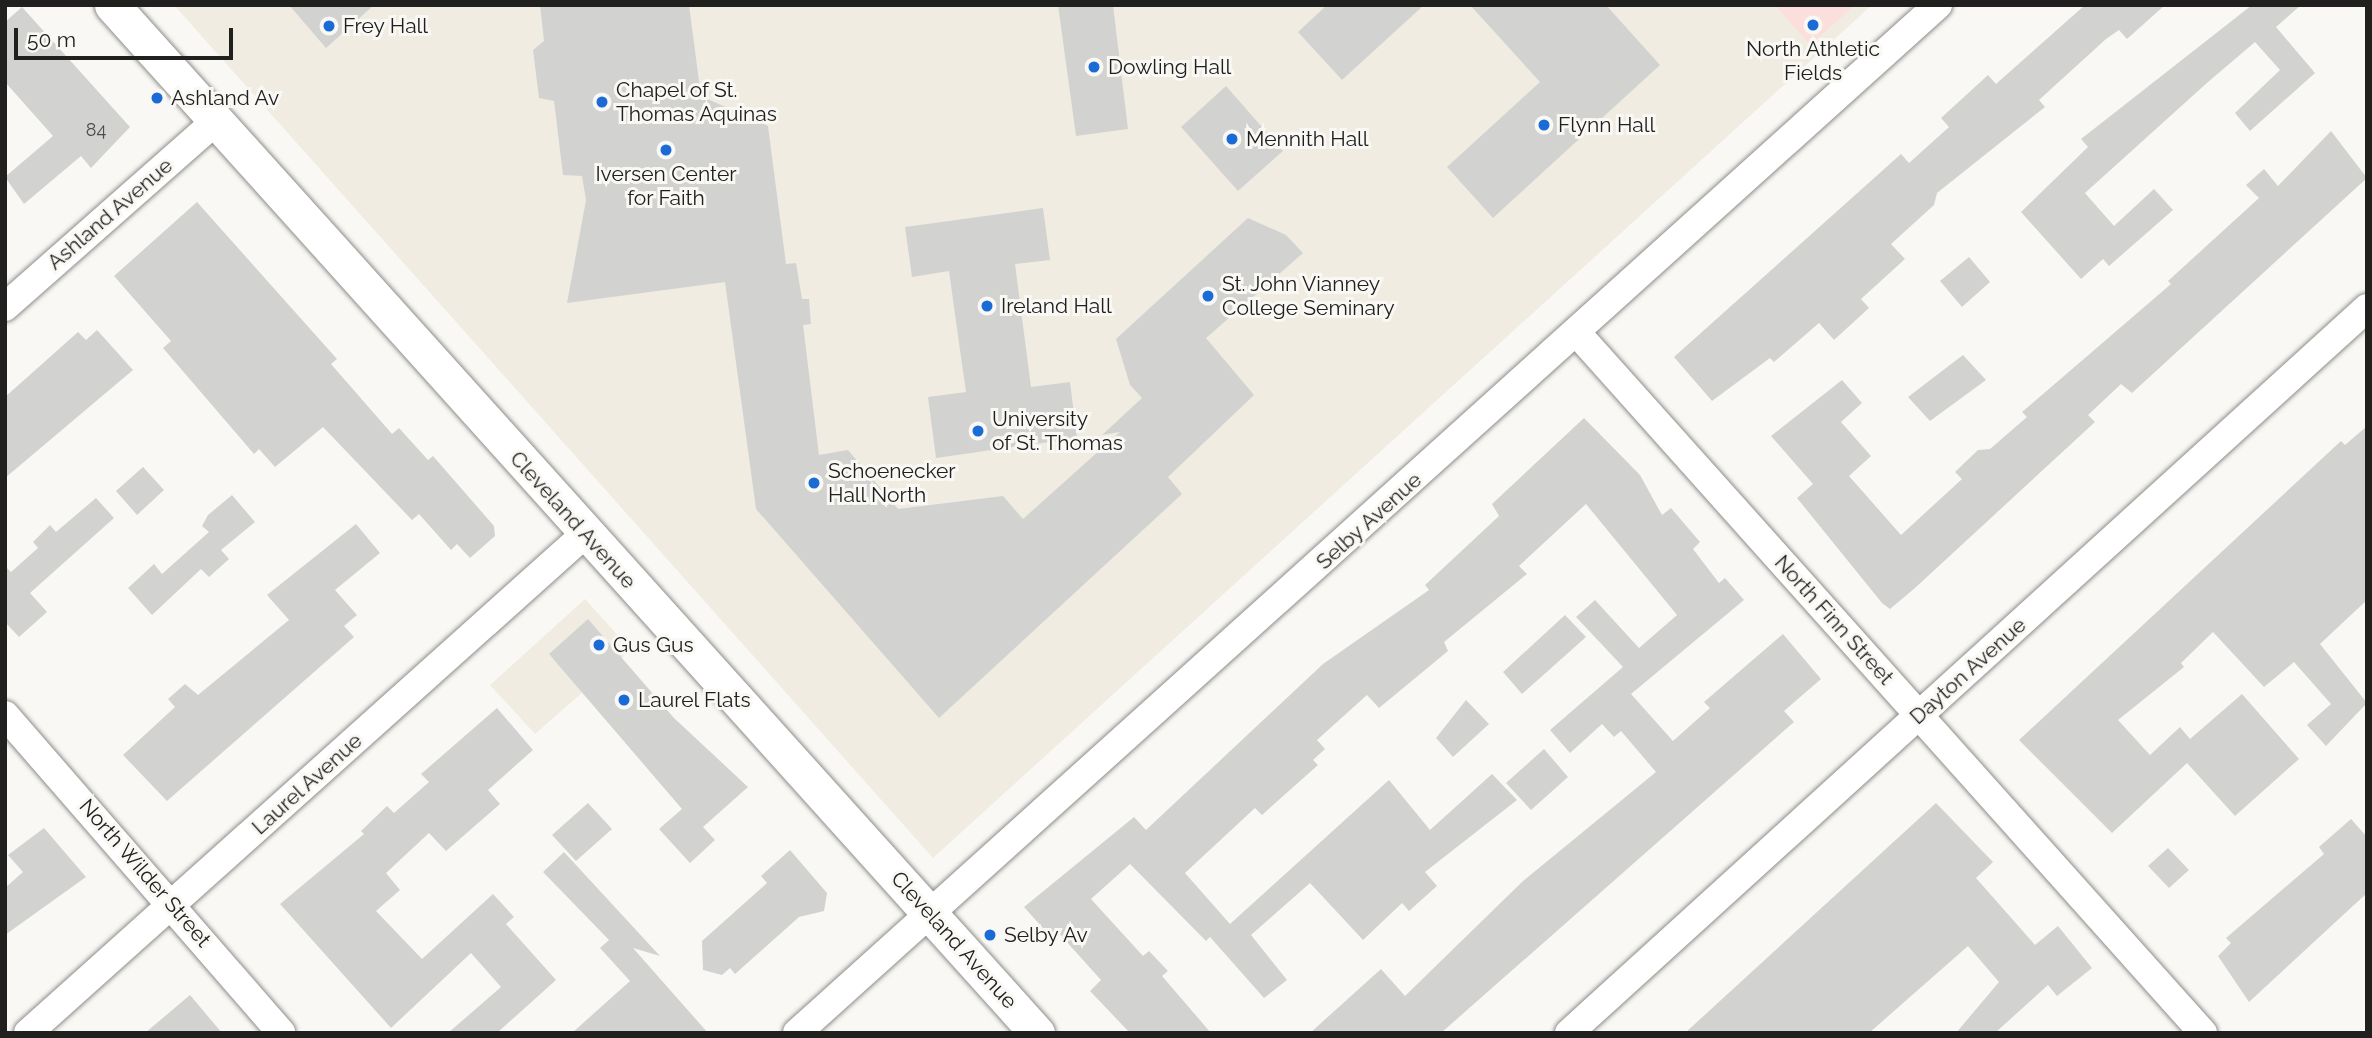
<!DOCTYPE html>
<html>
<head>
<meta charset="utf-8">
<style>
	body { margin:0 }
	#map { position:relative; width:2372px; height:1038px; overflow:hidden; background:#f9f8f4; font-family:Raleway,sans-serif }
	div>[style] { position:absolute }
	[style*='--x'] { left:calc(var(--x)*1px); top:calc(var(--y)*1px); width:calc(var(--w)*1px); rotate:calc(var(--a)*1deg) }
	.built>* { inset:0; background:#f0ece1 }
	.green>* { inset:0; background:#fbdfdc }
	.building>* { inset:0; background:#d2d3d0 }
	.roads { filter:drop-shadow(0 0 2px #8e8d8a) drop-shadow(0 0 2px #8e8d8a) }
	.minor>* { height:28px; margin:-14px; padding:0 14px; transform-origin:14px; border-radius:14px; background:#fff }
	.tertiary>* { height:35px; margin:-17.5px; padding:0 17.5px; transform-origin:17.5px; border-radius:17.5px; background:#fff }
	.dots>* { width:19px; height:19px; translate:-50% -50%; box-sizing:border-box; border:4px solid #f9f8f4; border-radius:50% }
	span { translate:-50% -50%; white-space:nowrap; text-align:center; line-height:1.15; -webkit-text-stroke:6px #f9f8f4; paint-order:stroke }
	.number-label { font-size:18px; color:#4c4d4b }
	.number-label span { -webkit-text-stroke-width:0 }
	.poi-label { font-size:21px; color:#20201f }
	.left { translate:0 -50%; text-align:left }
	.street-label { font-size:21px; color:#20201f }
	.frame { position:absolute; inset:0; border:7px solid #20201f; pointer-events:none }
	.scale { position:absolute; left:14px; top:28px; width:219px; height:32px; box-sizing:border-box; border:4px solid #20201f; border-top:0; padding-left:9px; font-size:21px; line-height:24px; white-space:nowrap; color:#20201f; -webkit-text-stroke:5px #f9f8f4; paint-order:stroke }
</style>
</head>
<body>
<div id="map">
	<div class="built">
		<div style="clip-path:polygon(174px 5px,1872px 5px,933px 858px)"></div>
		<div style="clip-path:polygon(585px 599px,631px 650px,535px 734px,490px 685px)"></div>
	</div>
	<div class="green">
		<div style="clip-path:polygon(1775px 5px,1855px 5px,1810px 45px)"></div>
	</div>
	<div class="building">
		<div style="clip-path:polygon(289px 5px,374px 5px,326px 48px)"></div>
		<div style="clip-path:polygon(540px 5px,689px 5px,701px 96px,768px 126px,786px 264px,796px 263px,802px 299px,809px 299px,811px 324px,803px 325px,819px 455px,848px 450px,898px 509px,1003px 496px,1023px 519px,1120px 432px,1102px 435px,1142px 398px,1130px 385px,1116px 339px,1248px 218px,1286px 235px,1303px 253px,1206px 338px,1254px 395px,1168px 477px,1182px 494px,939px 718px,756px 509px,725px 282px,567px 303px,586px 200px,582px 176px,563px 175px,554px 101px,539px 98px,533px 50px,544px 41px)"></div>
		<div style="clip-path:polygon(1058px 5px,1113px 5px,1128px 129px,1076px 136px)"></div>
		<div style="clip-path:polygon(1327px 5px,1424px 5px,1342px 80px,1298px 32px)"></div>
		<div style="clip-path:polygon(1470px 5px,1606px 5px,1660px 65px,1493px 218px,1447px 167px,1540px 82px)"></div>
		<div style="clip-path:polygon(2085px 5px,2165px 5px,2127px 39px,2119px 30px,2106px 39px,2039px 100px,2045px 107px,1937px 193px,1934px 205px,1891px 244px,1905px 259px,1861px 299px,1869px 308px,1834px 340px,1819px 323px,1774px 362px,1770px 358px,1712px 401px,1674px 357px,1901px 154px,1909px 163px,1949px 127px,1941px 118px,1988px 75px,1996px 84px)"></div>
		<div style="clip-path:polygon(2252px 5px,2301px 5px,2276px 27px,2315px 73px,2250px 131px,2235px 113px,2280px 70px,2255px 42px,2208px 82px,2085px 193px,2114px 226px,2154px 189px,2173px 210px,2109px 266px,2103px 259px,2081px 279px,2021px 212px,2088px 147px,2081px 139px)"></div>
		<div style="clip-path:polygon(22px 7px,130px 127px,91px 168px,81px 156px,24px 204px,5px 177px,53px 136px,5px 82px,5px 22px)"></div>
		<div style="clip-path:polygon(1226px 86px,1283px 151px,1238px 191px,1181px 127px)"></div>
		<div style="clip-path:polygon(2331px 131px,2367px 178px,2132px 393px,2121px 384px,2088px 415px,2095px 422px,1915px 588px,1890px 609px,1882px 603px,1797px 498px,1813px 484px,1771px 436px,1842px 380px,1862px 403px,1841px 422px,1871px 456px,1849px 476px,1901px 535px,1962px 479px,1955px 472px,1978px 450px,1990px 449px,2027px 417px,2022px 412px,2171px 284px,2168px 281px,2259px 198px,2246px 185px,2264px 169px,2278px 186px)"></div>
		<div style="clip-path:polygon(197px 202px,337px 359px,331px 364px,392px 434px,399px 428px,428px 460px,433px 456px,494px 526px,495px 536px,470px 558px,457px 544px,451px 550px,419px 514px,412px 520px,323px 427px,275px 467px,259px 449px,254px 454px,163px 348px,171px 341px,114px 276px)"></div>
		<div style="clip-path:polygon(1043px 208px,1050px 260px,1015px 264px,1031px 387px,1070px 382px,1077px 438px,936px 458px,928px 397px,966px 392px,958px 336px,949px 271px,912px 277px,905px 227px)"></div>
		<div style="clip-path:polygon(1969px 257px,1990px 282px,1962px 307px,1940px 281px)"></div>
		<div style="clip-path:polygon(97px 330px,133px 370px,5px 478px,5px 397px,78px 332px,86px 340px)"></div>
		<div style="clip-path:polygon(1963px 355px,1986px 380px,1930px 421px,1908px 397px)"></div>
		<div style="clip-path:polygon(1584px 418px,1640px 475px,1662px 515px,1671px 508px,1700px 542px,1693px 549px,1719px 583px,1725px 578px,1744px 600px,1631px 694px,1673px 741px,1710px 708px,1704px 702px,1783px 634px,1821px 679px,1784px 711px,1794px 722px,1441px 1033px,1310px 1033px,1381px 969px,1405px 996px,1522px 882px,1656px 772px,1621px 731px,1614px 737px,1602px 724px,1570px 753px,1550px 730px,1623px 667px,1576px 617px,1595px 600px,1639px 648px,1677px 615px,1586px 504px,1519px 566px,1527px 574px,1444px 642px,1448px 651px,1379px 708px,1367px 695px,1317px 740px,1325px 749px,1313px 760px,1318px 765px,1262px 815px,1255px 808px,1185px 873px,1230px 924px,1389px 780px,1430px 830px,1492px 774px,1517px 800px,1425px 872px,1437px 886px,1409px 911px,1402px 903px,1363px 940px,1310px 883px,1251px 935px,1287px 980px,1264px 998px,1210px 937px,1206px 941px,1130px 864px,1091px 899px,1143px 956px,1149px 951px,1168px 971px,1162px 976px,1211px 1033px,1130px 1033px,1090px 991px,1101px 980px,1056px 930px,1050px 936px,1024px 907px,1134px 817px,1146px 830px,1323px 664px,1429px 590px,1425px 585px,1499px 516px,1492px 504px)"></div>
		<div style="clip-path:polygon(2367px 426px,2367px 600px,2320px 644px,2367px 703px,2326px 746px,2307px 725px,2331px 704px,2294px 662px,2264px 687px,2213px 632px,2181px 663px,2184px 667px,2118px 720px,2150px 755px,2180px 727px,2190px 739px,2242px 694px,2299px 759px,2235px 816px,2187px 763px,2112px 833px,2019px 740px,2341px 441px,2345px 445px)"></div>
		<div style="clip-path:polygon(143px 467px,164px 490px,137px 515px,116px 491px)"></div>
		<div style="clip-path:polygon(232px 495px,255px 522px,221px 550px,229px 559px,209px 577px,201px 569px,152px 615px,128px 588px,154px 564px,162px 574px,209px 532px,202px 526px,208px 515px)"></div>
		<div style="clip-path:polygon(96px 498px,114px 518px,30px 593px,47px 612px,19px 637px,5px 622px,5px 566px,11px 572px,38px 548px,33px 542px,50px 525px,56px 532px)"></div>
		<div style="clip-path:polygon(356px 524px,380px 553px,335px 590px,357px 615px,344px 626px,354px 637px,167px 801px,123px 755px,175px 707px,168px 699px,185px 684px,198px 695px,289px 620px,267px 595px)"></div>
		<div style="clip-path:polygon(1565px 615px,1586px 637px,1522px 694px,1503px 672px)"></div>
		<div style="clip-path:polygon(588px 619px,674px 718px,748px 787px,703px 827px,715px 840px,690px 863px,659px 829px,682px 809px,549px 654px)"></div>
		<div style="clip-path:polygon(1466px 700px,1489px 724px,1453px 757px,1436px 738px)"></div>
		<div style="clip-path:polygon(497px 708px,533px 750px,488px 790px,500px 804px,446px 851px,429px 833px,386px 873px,400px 890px,376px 911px,422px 959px,493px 894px,514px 917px,506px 924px,556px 980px,497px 1033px,448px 1033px,501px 987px,471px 953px,391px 1028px,280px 904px,364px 834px,361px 831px,387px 806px,394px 813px,429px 782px,421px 774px)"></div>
		<div style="clip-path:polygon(1544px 749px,1568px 777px,1531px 810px,1506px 783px)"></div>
		<div style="clip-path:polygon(588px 803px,612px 829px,576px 861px,552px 835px)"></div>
		<div style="clip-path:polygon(1936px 803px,1993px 862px,1976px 878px,2035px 945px,2058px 926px,2092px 968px,2057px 996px,2048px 985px,1995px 1033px,1956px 1033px,1999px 982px,1968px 946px,1869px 1033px,1685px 1033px)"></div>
		<div style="clip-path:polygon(2351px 819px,2367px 837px,2367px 893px,2249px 1002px,2218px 956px,2231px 943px,2226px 938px,2324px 854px,2319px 847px)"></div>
		<div style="clip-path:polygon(44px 828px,86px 877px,5px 935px,5px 888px,23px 872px,8px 855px)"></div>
		<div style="clip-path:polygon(2168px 848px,2189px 870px,2169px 888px,2148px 866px)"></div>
		<div style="clip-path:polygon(790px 850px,827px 893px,824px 911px,799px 917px,735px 974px,730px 968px,722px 975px,703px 970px,702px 941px,767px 883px,761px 876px)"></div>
		<div style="clip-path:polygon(564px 852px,660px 956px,633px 948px,708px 1033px,572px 1033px,630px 981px,600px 948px,609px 940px,543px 872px)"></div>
		<div style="clip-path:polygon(190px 995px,222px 1033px,145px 1033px)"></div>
	</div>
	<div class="roads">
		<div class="minor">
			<div style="--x:5;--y:307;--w:280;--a:-41.4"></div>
			<div style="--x:1577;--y:333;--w:939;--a:48.19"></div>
			<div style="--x:5;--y:715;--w:421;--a:49"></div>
			<div style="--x:28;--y:1033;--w:748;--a:-41.86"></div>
			<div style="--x:797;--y:1033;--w:1536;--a:-42.02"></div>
			<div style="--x:1569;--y:1033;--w:1078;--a:-42.26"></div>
		</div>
		<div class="tertiary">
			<div style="--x:112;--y:5;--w:1383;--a:48.02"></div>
		</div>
	</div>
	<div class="dots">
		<div style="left:1813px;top:25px;background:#1a6bd5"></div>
		<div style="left:329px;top:26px;background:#1a6bd5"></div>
		<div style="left:1094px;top:67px;background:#1a6bd5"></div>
		<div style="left:157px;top:98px;background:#1a6bd5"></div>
		<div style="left:602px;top:102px;background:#1a6bd5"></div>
		<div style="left:1544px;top:125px;background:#1a6bd5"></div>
		<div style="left:1232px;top:139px;background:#1a6bd5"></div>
		<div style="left:666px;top:150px;background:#1a6bd5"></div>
		<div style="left:1208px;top:296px;background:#1a6bd5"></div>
		<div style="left:987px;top:306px;background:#1a6bd5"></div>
		<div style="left:978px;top:431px;background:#1a6bd5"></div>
		<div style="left:814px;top:483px;background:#1a6bd5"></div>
		<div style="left:599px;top:645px;background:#1a6bd5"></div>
		<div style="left:624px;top:700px;background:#1a6bd5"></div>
		<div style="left:990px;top:935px;background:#1a6bd5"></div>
	</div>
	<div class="number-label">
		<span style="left:96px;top:130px">84</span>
	</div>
	<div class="poi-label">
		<span class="left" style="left:343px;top:26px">Frey Hall</span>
		<span style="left:1813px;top:61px">North Athletic<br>Fields</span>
		<span class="left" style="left:1108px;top:67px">Dowling Hall</span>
		<span class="left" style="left:616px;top:102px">Chapel of St.<br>Thomas Aquinas</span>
		<span class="left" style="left:171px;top:98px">Ashland Av</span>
		<span class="left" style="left:1558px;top:125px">Flynn Hall</span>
		<span class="left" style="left:1246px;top:139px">Mennith Hall</span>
		<span style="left:666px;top:186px">Iversen Center<br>for Faith</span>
		<span class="left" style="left:1222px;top:296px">St. John Vianney<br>College Seminary</span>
		<span class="left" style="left:1001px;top:306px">Ireland Hall</span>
		<span class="left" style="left:992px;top:431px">University<br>of St. Thomas</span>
		<span class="left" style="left:828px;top:483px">Schoenecker<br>Hall North</span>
		<span class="left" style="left:613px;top:645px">Gus Gus</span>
		<span class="left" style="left:638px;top:700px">Laurel Flats</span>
		<span class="left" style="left:1004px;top:935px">Selby Av</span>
	</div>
	<div class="street-label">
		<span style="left:110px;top:214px;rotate:-41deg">Ashland Avenue</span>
		<span style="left:573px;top:520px;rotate:48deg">Cleveland Avenue</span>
		<span style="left:1369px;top:521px;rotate:-42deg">Selby Avenue</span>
		<span style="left:1834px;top:620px;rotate:48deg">North Finn Street</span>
		<span style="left:1968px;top:671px;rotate:-42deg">Dayton Avenue</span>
		<span style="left:307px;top:784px;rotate:-42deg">Laurel Avenue</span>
		<span style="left:145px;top:873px;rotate:49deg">North Wilder Street</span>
		<span style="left:954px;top:940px;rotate:48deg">Cleveland Avenue</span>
	</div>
	<div class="frame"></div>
	<div class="scale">50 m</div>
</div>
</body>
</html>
